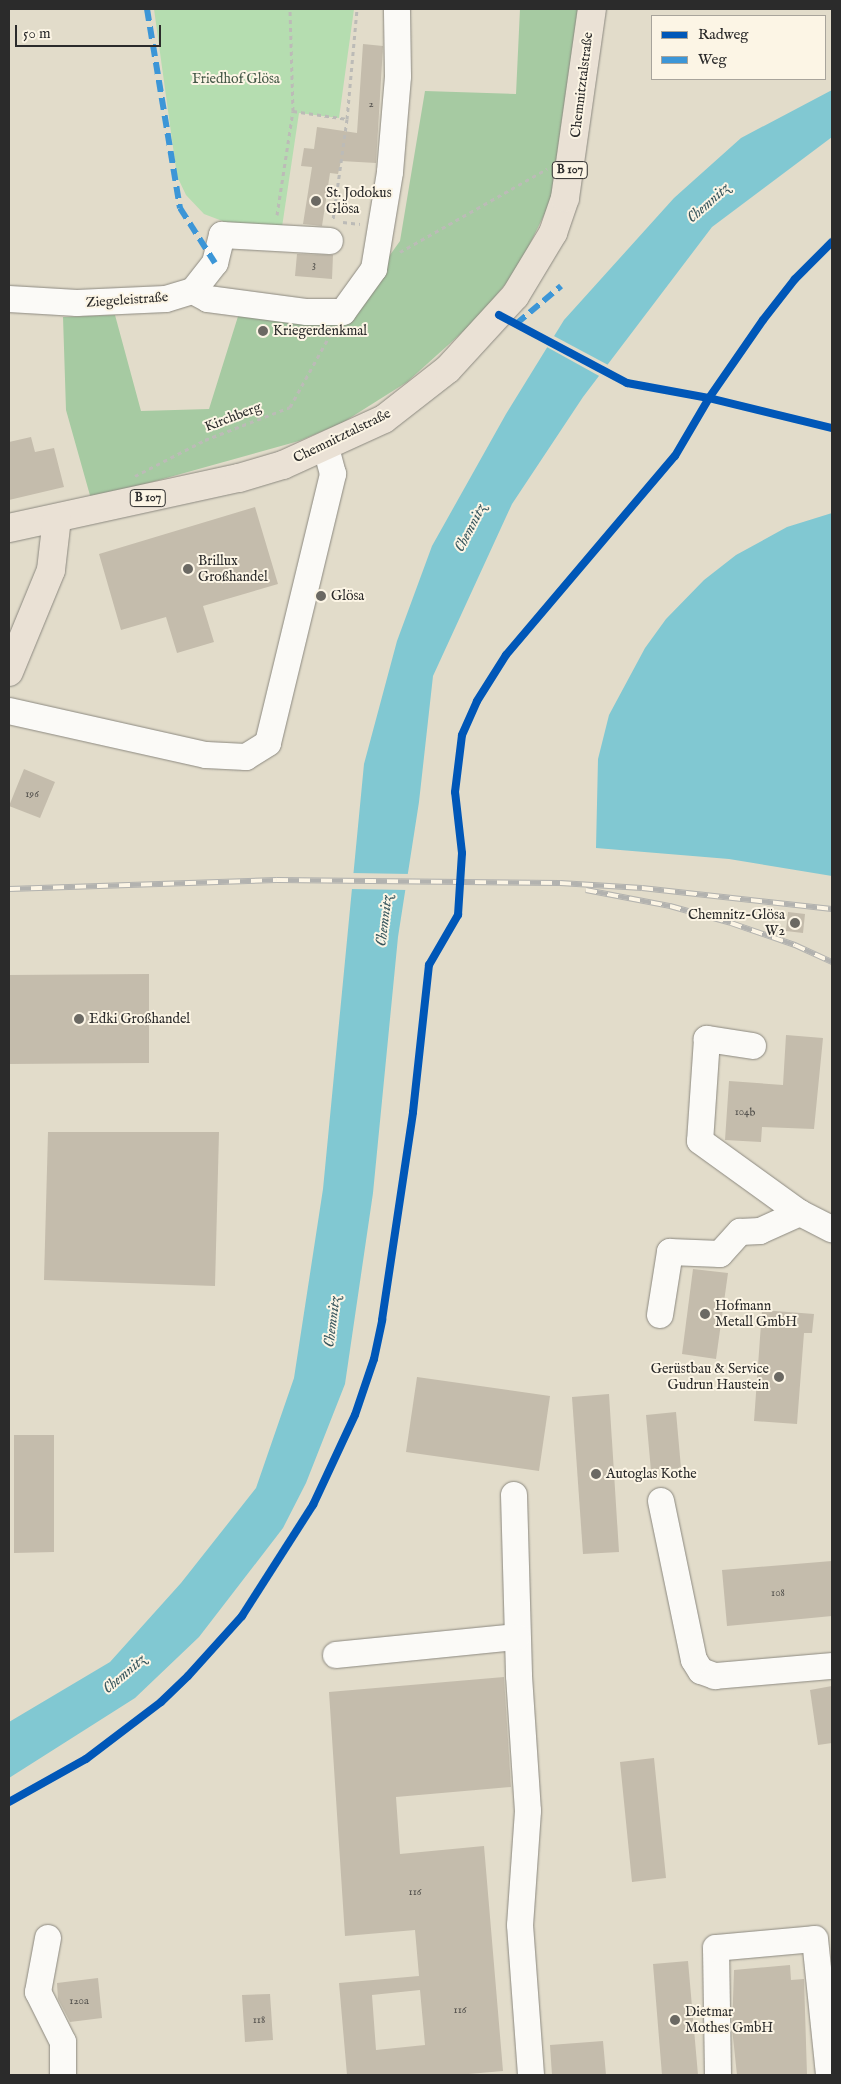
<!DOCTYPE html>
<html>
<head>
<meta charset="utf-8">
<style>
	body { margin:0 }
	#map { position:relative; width:841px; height:2084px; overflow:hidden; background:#e2dcca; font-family:"IM FELL English",serif }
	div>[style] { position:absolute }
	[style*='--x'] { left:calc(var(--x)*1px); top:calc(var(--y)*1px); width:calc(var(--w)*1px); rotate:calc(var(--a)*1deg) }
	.green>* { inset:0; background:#b5ddb0 }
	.forest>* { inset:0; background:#a6caa2 }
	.water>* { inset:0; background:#81c8d2 }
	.pier>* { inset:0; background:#e2dcca }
	.building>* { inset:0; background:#c4bcac }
	.path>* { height:3px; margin-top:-1.5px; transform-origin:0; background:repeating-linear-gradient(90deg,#bcbbb7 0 4px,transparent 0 8px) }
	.roads { filter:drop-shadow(0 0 1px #8c8980) drop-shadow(0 0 1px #8c8980) }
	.minor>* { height:26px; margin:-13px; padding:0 13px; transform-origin:13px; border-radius:13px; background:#fbfaf7 }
	.major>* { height:28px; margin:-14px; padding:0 14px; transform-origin:14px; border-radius:14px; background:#eae1d5 }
	.rail>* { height:5.5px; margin-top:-2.75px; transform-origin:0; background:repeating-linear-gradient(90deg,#fcf5e5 0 11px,#b2b2af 0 22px); box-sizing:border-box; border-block:1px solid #b2b2af }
	.quiet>* { height:6px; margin-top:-3px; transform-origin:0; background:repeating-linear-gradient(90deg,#3c96d7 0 12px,transparent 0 18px) }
	.cycleway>* { height:8px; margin:-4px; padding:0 4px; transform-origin:4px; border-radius:4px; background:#0057b8 }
	.dots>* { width:14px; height:14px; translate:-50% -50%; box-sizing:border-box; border:2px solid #fcf5e5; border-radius:50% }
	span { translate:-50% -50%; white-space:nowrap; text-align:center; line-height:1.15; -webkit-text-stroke:4px #fcf5e5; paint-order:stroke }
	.number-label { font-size:11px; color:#514f4b }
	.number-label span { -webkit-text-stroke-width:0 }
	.shield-label span { padding:1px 4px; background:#fcf5e5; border:1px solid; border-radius:4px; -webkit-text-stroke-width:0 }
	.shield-label { font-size:12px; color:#2b2b2b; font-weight:700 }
	.park-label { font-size:14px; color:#445847 }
	.street-label { font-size:14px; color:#2b2b2b }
	.poi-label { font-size:14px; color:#2b2b2b }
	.left { translate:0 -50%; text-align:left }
	.right { translate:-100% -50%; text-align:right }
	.water-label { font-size:15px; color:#38575e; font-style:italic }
	.frame { position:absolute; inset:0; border:10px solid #2b2b2b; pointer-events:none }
	.legend { position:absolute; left:651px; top:15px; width:175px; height:65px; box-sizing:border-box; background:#fcf5e5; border:1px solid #a8a49b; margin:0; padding:6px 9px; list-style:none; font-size:15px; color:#2b2b2b }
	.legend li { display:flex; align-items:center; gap:10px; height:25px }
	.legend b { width:25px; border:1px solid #a8a49b }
	.scale { position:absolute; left:15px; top:25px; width:146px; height:22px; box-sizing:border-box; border:2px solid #2b2b2b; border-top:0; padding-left:6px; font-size:15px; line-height:18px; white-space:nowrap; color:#2b2b2b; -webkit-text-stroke:4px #fcf5e5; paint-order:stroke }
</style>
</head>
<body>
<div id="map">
	<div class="green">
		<div style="clip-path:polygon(154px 9px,354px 9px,339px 118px,299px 113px,282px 227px,225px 222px,204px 214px,186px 195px,177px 176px)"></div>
	</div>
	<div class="forest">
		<div style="clip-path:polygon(520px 9px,586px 9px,552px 199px,517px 270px,477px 319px,407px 382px,342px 423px,299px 441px,91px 499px,66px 410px,63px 317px,115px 315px,141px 411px,209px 409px,240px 310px,345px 318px,400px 241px,425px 91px,516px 94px)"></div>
	</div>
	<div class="water">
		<div style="clip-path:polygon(832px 90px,832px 137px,712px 227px,583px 397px,512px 504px,433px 676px,419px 802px,398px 937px,373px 1193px,345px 1384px,306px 1483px,283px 1528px,199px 1637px,135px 1698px,9px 1778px,9px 1722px,110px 1662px,181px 1583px,256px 1488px,294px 1378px,323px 1189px,364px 764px,397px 641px,432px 546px,506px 414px,564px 320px,674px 198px,741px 138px)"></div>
		<div style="clip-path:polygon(832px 513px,832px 876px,729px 859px,596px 848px,598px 759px,609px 715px,645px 648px,666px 619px,704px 580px,736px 555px,787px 527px)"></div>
	</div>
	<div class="pier">
		<div style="clip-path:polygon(552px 335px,610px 366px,601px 377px,545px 346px)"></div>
		<div style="clip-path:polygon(351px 873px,411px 874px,408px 890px,350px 889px)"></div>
	</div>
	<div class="building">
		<div style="clip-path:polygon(363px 44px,383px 46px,376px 163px,341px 161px,338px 174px,330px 173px,322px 226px,303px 224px,312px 167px,301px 166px,304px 148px,314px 149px,317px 127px,357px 133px)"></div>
		<div style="clip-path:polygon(297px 254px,333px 255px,332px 279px,295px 276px)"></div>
		<div style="clip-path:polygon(31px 437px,35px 452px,54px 448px,64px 487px,9px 500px,9px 442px)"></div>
		<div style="clip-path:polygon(255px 507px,278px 584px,203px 606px,214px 642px,177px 653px,166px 617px,121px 630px,99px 554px)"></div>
		<div style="clip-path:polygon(24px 769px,55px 782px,40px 818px,9px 806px)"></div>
		<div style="clip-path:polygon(788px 912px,805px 914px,803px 933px,786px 931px)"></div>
		<div style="clip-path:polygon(149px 974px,149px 1063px,9px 1064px,9px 975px)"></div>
		<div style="clip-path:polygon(786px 1035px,823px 1038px,814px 1129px,762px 1127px,761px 1142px,725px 1140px,729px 1081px,783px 1085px)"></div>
		<div style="clip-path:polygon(48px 1132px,219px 1132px,215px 1286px,44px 1280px)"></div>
		<div style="clip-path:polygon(693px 1269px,728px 1273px,716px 1359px,682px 1354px)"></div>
		<div style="clip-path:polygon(762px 1310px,814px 1314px,812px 1333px,804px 1333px,797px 1424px,754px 1421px)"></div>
		<div style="clip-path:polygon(417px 1377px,550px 1396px,539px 1471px,406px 1452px)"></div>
		<div style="clip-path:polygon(609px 1394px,619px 1552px,583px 1554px,572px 1397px)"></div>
		<div style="clip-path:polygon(676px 1412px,681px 1468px,651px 1471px,646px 1415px)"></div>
		<div style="clip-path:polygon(14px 1435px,54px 1435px,54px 1552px,14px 1553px)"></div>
		<div style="clip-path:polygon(832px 1561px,832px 1616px,727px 1626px,722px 1570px)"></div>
		<div style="clip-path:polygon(evenodd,504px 1677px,511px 1787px,396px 1797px,400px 1854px,484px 1846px,503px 2071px,457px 2075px,347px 2075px,339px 1983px,419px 1976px,415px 1930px,345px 1936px,329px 1692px,504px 1677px,420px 1990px,425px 2045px,376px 2050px,372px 1995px,420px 1990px)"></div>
		<div style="clip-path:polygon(832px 1686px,832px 1743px,818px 1745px,810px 1690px)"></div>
		<div style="clip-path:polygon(654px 1758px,666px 1878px,632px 1882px,620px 1762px)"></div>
		<div style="clip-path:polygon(688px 1961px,698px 2075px,662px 2075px,653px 1964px)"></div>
		<div style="clip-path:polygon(790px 1965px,791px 1980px,804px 1979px,807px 2075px,737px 2075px,732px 2028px,734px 1970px)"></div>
		<div style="clip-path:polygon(98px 1978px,102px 2018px,70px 2022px,58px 1999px,57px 1983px)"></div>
		<div style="clip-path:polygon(270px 1994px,273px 2040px,245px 2042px,242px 1995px)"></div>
		<div style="clip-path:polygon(603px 2041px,606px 2075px,552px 2075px,550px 2045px)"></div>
	</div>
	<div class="path">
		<div style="--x:293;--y:111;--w:55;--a:8.4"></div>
		<div style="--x:347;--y:119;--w:102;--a:97.9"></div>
		<div style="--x:347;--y:119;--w:110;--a:-84.8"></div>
		<div style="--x:277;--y:215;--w:105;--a:-81.3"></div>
		<div style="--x:293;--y:111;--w:102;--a:-91.7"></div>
		<div style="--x:343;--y:222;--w:17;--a:7"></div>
		<div style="--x:400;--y:252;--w:169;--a:-29.5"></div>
		<div style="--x:135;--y:476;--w:79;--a:-27.2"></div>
		<div style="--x:205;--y:440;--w:91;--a:-21.2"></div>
		<div style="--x:290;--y:407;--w:85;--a:-61"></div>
	</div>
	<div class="roads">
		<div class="minor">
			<div style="--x:193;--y:291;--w:17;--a:28"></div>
			<div style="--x:208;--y:299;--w:100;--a:7.5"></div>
			<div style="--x:307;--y:312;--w:36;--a:0"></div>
			<div style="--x:343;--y:312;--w:53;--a:-54.2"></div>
			<div style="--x:374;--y:269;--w:98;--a:-80.6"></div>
			<div style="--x:390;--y:172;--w:96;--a:-85.2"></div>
			<div style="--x:398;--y:76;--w:67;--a:-90.9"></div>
			<div style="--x:9;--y:299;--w:68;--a:3.4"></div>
			<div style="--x:77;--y:303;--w:89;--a:-2.6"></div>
			<div style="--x:166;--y:299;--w:28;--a:-17"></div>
			<div style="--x:193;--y:291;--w:36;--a:-52"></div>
			<div style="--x:215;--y:263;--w:29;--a:-76"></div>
			<div style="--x:222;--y:235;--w:108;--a:3.2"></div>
			<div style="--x:9;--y:711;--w:202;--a:12.6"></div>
			<div style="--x:206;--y:755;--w:40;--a:2.9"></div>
			<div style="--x:246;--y:757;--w:26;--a:-32"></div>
			<div style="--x:268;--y:743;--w:277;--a:-76.4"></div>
			<div style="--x:333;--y:474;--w:28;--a:-105"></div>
			<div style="--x:753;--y:1046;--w:47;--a:-171.3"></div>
			<div style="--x:707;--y:1039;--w:102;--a:93.9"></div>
			<div style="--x:700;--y:1141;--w:123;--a:35.8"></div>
			<div style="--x:800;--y:1213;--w:36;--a:27"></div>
			<div style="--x:660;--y:1315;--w:64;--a:-81"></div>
			<div style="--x:670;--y:1252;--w:50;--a:2.3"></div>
			<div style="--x:720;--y:1254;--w:30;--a:-48"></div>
			<div style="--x:740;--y:1232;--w:20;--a:-3"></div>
			<div style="--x:760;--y:1231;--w:44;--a:-24.2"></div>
			<div style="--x:514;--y:1495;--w:181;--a:88.4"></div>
			<div style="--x:519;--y:1676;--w:135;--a:86.2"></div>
			<div style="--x:528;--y:1811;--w:114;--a:94"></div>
			<div style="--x:520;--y:1925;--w:150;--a:85.8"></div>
			<div style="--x:661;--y:1501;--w:162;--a:78.3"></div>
			<div style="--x:694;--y:1660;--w:13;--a:58"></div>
			<div style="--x:701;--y:1671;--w:15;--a:20"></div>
			<div style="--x:715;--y:1676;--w:117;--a:-4.9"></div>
			<div style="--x:336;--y:1655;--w:182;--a:-5.7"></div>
			<div style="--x:48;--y:1938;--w:55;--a:100.5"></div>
			<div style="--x:38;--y:1992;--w:56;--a:63.4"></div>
			<div style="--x:63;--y:2042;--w:33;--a:90"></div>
			<div style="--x:718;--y:2075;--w:127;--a:-90.9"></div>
			<div style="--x:716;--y:1948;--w:99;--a:-5.2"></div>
			<div style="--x:815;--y:1939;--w:137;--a:84.1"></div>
		</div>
		<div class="major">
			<div style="--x:9;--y:528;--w:235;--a:-12.3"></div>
			<div style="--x:239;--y:478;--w:46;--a:-16.5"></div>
			<div style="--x:283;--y:465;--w:111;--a:-24.5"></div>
			<div style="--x:384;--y:419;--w:81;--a:-38"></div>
			<div style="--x:448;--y:369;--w:99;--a:-47.5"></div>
			<div style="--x:515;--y:296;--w:74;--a:-58.9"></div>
			<div style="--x:553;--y:233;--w:37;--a:-71"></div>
			<div style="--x:565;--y:198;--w:191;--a:-81.9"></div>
			<div style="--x:9;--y:672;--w:110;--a:-67.6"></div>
			<div style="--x:51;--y:570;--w:52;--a:-83.4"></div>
		</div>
	</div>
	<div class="rail">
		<div style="--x:9;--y:889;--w:268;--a:-1.9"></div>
		<div style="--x:277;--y:880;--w:283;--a:0.6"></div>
		<div style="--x:560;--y:883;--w:82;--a:3.5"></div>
		<div style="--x:642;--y:888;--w:191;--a:6.3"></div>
		<div style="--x:586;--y:890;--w:86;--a:10.8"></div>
		<div style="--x:670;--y:906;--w:63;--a:15.6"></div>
		<div style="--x:731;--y:923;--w:68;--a:19"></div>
		<div style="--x:795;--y:945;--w:41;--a:24.7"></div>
	</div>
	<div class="quiet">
		<div style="--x:147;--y:9;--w:202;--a:80.6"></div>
		<div style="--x:180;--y:208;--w:65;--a:57.5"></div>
		<div style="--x:516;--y:324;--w:59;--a:-40.2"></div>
	</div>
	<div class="cycleway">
		<div style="--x:499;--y:315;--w:145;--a:28"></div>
		<div style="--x:627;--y:383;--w:83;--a:10.4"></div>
		<div style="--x:709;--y:398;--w:127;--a:13.7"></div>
		<div style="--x:9;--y:1802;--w:88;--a:-29.2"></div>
		<div style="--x:86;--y:1759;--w:94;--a:-37.2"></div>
		<div style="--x:161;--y:1702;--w:37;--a:-44"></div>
		<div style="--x:188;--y:1676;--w:81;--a:-48"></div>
		<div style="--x:242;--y:1616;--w:132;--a:-57.4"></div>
		<div style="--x:313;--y:1505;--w:99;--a:-65"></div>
		<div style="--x:355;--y:1415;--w:59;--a:-71.3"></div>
		<div style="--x:374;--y:1359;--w:40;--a:-78"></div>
		<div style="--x:382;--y:1320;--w:210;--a:-81.5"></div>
		<div style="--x:413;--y:1112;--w:148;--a:-83.8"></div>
		<div style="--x:429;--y:965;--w:58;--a:-59.9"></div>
		<div style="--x:458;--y:915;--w:62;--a:-86.3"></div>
		<div style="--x:462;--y:853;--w:61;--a:-96.5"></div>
		<div style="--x:455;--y:792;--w:57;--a:-83"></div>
		<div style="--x:462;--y:735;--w:37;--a:-66"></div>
		<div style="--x:477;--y:701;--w:54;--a:-57.8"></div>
		<div style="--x:506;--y:655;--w:261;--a:-49.7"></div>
		<div style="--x:675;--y:456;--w:67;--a:-59.6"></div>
		<div style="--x:709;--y:398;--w:95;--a:-55.3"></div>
		<div style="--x:763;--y:320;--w:52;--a:-52"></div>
		<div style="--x:795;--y:279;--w:52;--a:-45"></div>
	</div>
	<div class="dots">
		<div style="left:316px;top:201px;background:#6b6963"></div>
		<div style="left:263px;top:331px;background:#6b6963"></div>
		<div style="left:188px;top:569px;background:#6b6963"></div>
		<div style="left:321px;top:596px;background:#6b6963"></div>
		<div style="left:795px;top:923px;background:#6b6963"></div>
		<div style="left:79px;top:1019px;background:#6b6963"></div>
		<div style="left:705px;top:1314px;background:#6b6963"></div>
		<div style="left:779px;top:1377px;background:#6b6963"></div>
		<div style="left:596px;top:1474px;background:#6b6963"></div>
		<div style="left:675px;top:2020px;background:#6b6963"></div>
	</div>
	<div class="number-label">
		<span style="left:371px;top:104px">2</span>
		<span style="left:314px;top:265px">3</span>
		<span style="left:32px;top:794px">196</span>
		<span style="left:745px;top:1112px">104b</span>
		<span style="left:778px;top:1593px">108</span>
		<span style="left:415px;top:1892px">116</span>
		<span style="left:79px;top:2001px">120a</span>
		<span style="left:460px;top:2010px">116</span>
		<span style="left:259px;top:2020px">118</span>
	</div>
	<div class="shield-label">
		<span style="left:570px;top:170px">B 107</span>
		<span style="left:148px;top:498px">B 107</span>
	</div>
	<div class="park-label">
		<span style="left:236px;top:79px">Friedhof Glösa</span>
	</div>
	<div class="street-label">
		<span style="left:582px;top:85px;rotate:-83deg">Chemnitztalstraße</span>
		<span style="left:127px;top:300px;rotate:-4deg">Ziegeleistraße</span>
		<span style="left:233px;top:417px;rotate:-21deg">Kirchberg</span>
		<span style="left:342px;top:436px;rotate:-26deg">Chemnitztalstraße</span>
	</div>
	<div class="poi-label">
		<span class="left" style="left:326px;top:201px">St. Jodokus<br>Glösa</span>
		<span class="left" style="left:273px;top:331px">Kriegerdenkmal</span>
		<span class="left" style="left:198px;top:569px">Brillux<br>Großhandel</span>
		<span class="left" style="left:331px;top:596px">Glösa</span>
		<span class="right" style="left:785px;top:923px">Chemnitz-Glösa<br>W2</span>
		<span class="left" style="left:89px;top:1019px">Edki Großhandel</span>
		<span class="left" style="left:715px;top:1314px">Hofmann<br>Metall GmbH</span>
		<span class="right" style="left:769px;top:1377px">Gerüstbau &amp; Service<br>Gudrun Haustein</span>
		<span class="left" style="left:606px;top:1474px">Autoglas Kothe</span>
		<span class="left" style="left:685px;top:2020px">Dietmar<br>Mothes GmbH</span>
	</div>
	<div class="water-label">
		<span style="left:708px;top:203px;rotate:-42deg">Chemnitz</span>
		<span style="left:470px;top:528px;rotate:-63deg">Chemnitz</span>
		<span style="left:384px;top:921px;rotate:-83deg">Chemnitz</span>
		<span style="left:332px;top:1322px;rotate:-83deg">Chemnitz</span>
		<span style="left:124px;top:1674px;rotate:-41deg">Chemnitz</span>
	</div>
	<div class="frame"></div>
	<ul class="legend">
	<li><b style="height:6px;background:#0057b8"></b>Radweg</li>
	<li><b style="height:6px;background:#3c96d7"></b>Weg</li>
	</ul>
	<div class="scale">50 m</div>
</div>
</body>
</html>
